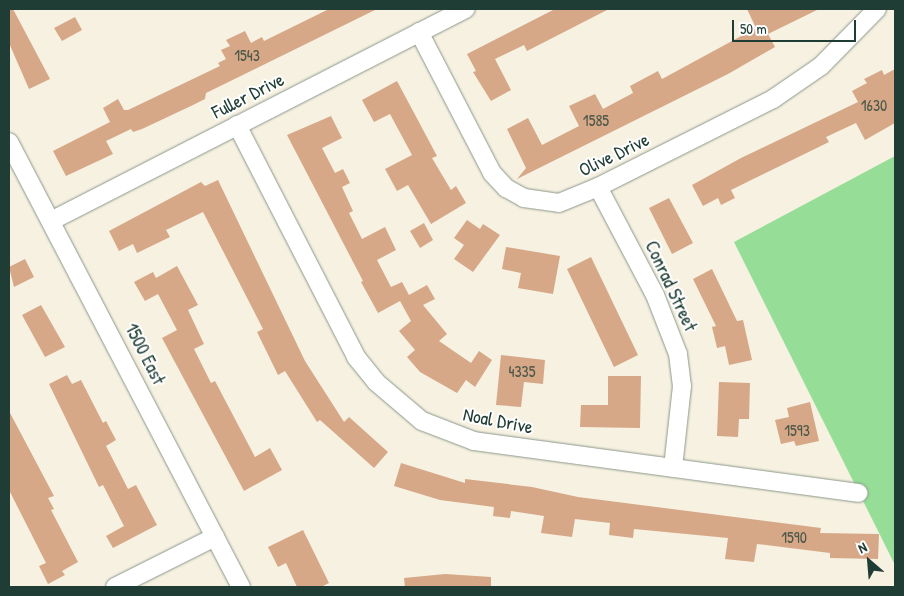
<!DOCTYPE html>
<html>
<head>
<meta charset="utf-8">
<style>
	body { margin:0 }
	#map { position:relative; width:904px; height:596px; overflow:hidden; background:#f6f1e1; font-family:"Patrick Hand",sans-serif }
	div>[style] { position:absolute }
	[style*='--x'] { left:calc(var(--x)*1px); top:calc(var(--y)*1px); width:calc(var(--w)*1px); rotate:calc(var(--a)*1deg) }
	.green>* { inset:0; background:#96dd97 }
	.building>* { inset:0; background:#d6a888 }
	.roads { filter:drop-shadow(0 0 1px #8a978a) drop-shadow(0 0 1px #8a978a) }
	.minor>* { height:18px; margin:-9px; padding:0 9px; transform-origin:9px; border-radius:9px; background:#fff }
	span { translate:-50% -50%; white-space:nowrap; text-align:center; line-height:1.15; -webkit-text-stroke:4px #fff; paint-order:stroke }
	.number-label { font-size:16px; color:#4d5849 }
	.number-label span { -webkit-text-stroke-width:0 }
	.street-label { font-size:19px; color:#1f3d34 }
	.frame { position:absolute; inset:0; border:10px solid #1f3d34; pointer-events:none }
	.north { position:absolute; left:844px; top:536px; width:50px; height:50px; -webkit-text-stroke:4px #fff; paint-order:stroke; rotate:333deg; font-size:14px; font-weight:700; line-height:20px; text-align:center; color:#1f3d34 }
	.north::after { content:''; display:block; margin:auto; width:18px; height:22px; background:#1f3d34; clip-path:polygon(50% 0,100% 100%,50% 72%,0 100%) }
	.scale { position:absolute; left:732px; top:20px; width:124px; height:22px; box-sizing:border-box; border:2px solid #1f3d34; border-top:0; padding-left:6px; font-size:15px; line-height:18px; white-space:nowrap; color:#1f3d34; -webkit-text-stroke:4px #fff; paint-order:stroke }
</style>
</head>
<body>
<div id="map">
	<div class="green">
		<div style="clip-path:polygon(895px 156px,895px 565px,734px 242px)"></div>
	</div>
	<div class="building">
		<div style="clip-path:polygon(9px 9px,13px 9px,50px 79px,29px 89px,9px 43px)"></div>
		<div style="clip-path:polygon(329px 9px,377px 9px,206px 93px,205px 99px,191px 106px,142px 129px,133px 132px,131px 129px,106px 141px,113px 154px,66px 176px,53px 151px,110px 122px,103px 108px,118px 99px,124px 110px,128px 110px,220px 66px,218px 63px,226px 59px,221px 50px,230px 46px,226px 40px,245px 31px,251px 43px,262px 37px,264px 41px)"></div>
		<div style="clip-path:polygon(555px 9px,609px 9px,527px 51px,524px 45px,495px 59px,511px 90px,491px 101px,473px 72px,476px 71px,467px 54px)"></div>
		<div style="clip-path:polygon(747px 9px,819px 9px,768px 34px,775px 47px,728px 74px,517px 179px,526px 168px,507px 129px,528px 118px,542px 145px,579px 126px,569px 106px,595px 94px,603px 109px,633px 93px,630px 86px,658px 71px,662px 79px,756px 28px)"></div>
		<div style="clip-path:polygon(75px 17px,82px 30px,62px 41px,54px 28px)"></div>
		<div style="clip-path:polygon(895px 69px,895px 123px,865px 140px,856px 123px,826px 137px,829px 142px,731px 190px,735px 198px,721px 205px,718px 198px,703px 206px,692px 185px,741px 158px,858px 102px,852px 91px,867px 83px,864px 79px,882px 70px,884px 75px)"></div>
		<div style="clip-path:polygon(397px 81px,437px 156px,432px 158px,451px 190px,456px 186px,466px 203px,431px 224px,408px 185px,397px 191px,385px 169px,412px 155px,390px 114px,374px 122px,362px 100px)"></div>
		<div style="clip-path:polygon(331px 116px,342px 138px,322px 148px,335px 173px,343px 169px,350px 183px,342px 187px,353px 211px,349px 213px,362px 239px,385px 227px,396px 250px,377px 260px,391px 287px,402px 282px,409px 295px,427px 285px,435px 299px,423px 305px,447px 334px,439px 341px,471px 363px,479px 351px,492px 360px,475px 387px,466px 380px,457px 393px,420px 372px,407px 357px,415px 350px,399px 331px,411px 321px,400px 301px,378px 313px,361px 282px,363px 281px,287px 135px)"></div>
		<div style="clip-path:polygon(218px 180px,305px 361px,344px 422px,349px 417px,388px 452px,374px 468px,320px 420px,317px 422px,285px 371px,278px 375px,257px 332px,263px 329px,203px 212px,166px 230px,170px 237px,137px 253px,133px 244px,119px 251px,109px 231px,201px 182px,205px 186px)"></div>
		<div style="clip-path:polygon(669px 198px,693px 243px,672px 254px,649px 208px)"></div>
		<div style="clip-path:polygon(467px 220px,480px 229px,483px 224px,500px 235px,473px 272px,454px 259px,464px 245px,454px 238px)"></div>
		<div style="clip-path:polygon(424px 223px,433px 240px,420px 248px,410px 231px)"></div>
		<div style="clip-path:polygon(506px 247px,560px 256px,553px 294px,518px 288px,521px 273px,502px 269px)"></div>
		<div style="clip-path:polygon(591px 257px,638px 355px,614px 367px,567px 269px)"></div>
		<div style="clip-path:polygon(25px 259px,34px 277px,14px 287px,9px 267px)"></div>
		<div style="clip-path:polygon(177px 266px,198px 305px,188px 310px,204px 344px,194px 349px,211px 383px,215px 381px,255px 457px,270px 448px,282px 470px,244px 491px,162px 338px,177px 330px,158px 294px,145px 301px,134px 282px,153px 272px,156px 278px)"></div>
		<div style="clip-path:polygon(712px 269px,737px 321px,743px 320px,752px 360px,729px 365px,725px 346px,717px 348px,712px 327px,716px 326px,693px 279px)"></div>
		<div style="clip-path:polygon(41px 305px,65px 347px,45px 357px,22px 315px)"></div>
		<div style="clip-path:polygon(501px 355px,545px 360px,543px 384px,524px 382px,521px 407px,496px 405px)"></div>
		<div style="clip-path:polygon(67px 375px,72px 384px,81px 380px,103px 423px,106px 421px,116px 440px,106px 446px,128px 489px,136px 485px,157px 525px,113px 548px,106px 536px,124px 526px,103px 485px,99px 487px,49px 384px)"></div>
		<div style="clip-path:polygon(608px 376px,641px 376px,640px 428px,580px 427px,581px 405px,608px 405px)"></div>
		<div style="clip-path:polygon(719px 382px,750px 383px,749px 419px,739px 419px,738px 437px,717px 436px)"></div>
		<div style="clip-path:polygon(810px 402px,819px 441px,796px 446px,794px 441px,781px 444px,775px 420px,789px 417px,787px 408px)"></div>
		<div style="clip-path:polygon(9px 411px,54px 496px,48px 498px,54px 509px,51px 510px,78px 562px,62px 571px,65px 575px,48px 584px,39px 566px,46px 563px,9px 490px)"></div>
		<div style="clip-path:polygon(401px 463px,465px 483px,465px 479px,532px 487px,578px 497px,821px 528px,820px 533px,879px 534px,878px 559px,830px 558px,830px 553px,757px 544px,754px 562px,725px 559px,728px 538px,634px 529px,633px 538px,609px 535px,610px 523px,575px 519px,572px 537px,541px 533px,544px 516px,511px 511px,510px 518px,493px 516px,494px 507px,440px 500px,394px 486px)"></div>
		<div style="clip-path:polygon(303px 530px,329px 583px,321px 587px,297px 587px,286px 563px,278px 567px,268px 547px)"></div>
		<div style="clip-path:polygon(445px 574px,491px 577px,491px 587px,405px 587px,404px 578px)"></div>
	</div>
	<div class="roads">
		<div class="minor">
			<div style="--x:419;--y:32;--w:159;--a:62.6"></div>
			<div style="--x:492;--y:173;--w:21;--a:47"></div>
			<div style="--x:506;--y:188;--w:21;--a:29"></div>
			<div style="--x:524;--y:198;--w:35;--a:8"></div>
			<div style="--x:559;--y:203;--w:42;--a:-22.3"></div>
			<div style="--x:598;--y:187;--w:196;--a:-26.7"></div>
			<div style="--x:773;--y:99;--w:58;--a:-34.5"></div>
			<div style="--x:821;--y:66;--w:80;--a:-45.5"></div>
			<div style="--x:237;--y:125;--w:261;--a:62.8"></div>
			<div style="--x:356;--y:357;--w:32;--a:51"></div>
			<div style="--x:376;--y:382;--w:60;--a:40.3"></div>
			<div style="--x:422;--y:421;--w:56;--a:21"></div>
			<div style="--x:474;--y:441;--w:388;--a:7.7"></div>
			<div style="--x:9;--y:142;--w:502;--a:62.46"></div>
			<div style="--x:598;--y:187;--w:122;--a:62.2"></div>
			<div style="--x:655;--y:295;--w:63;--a:68.7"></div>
			<div style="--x:678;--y:354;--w:32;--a:83"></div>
			<div style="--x:682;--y:386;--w:82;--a:96.3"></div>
			<div style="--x:51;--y:221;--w:466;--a:-27.1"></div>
			<div style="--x:115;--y:587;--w:112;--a:-26.6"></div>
		</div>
	</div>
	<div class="number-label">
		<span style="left:247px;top:55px">1543</span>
		<span style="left:874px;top:105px">1630</span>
		<span style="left:596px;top:120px">1585</span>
		<span style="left:522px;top:371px">4335</span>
		<span style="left:797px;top:430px">1593</span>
		<span style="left:794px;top:537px">1590</span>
	</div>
	<div class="street-label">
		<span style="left:248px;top:96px;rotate:-27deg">Fuller Drive</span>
		<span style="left:614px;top:155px;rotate:-26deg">Olive Drive</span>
		<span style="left:671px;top:286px;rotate:65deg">Conrad Street</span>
		<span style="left:145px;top:354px;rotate:63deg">1500 East</span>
		<span style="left:498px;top:421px;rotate:11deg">Noal Drive</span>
	</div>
	<div class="frame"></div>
	<div class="north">N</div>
	<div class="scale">50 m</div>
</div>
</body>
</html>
